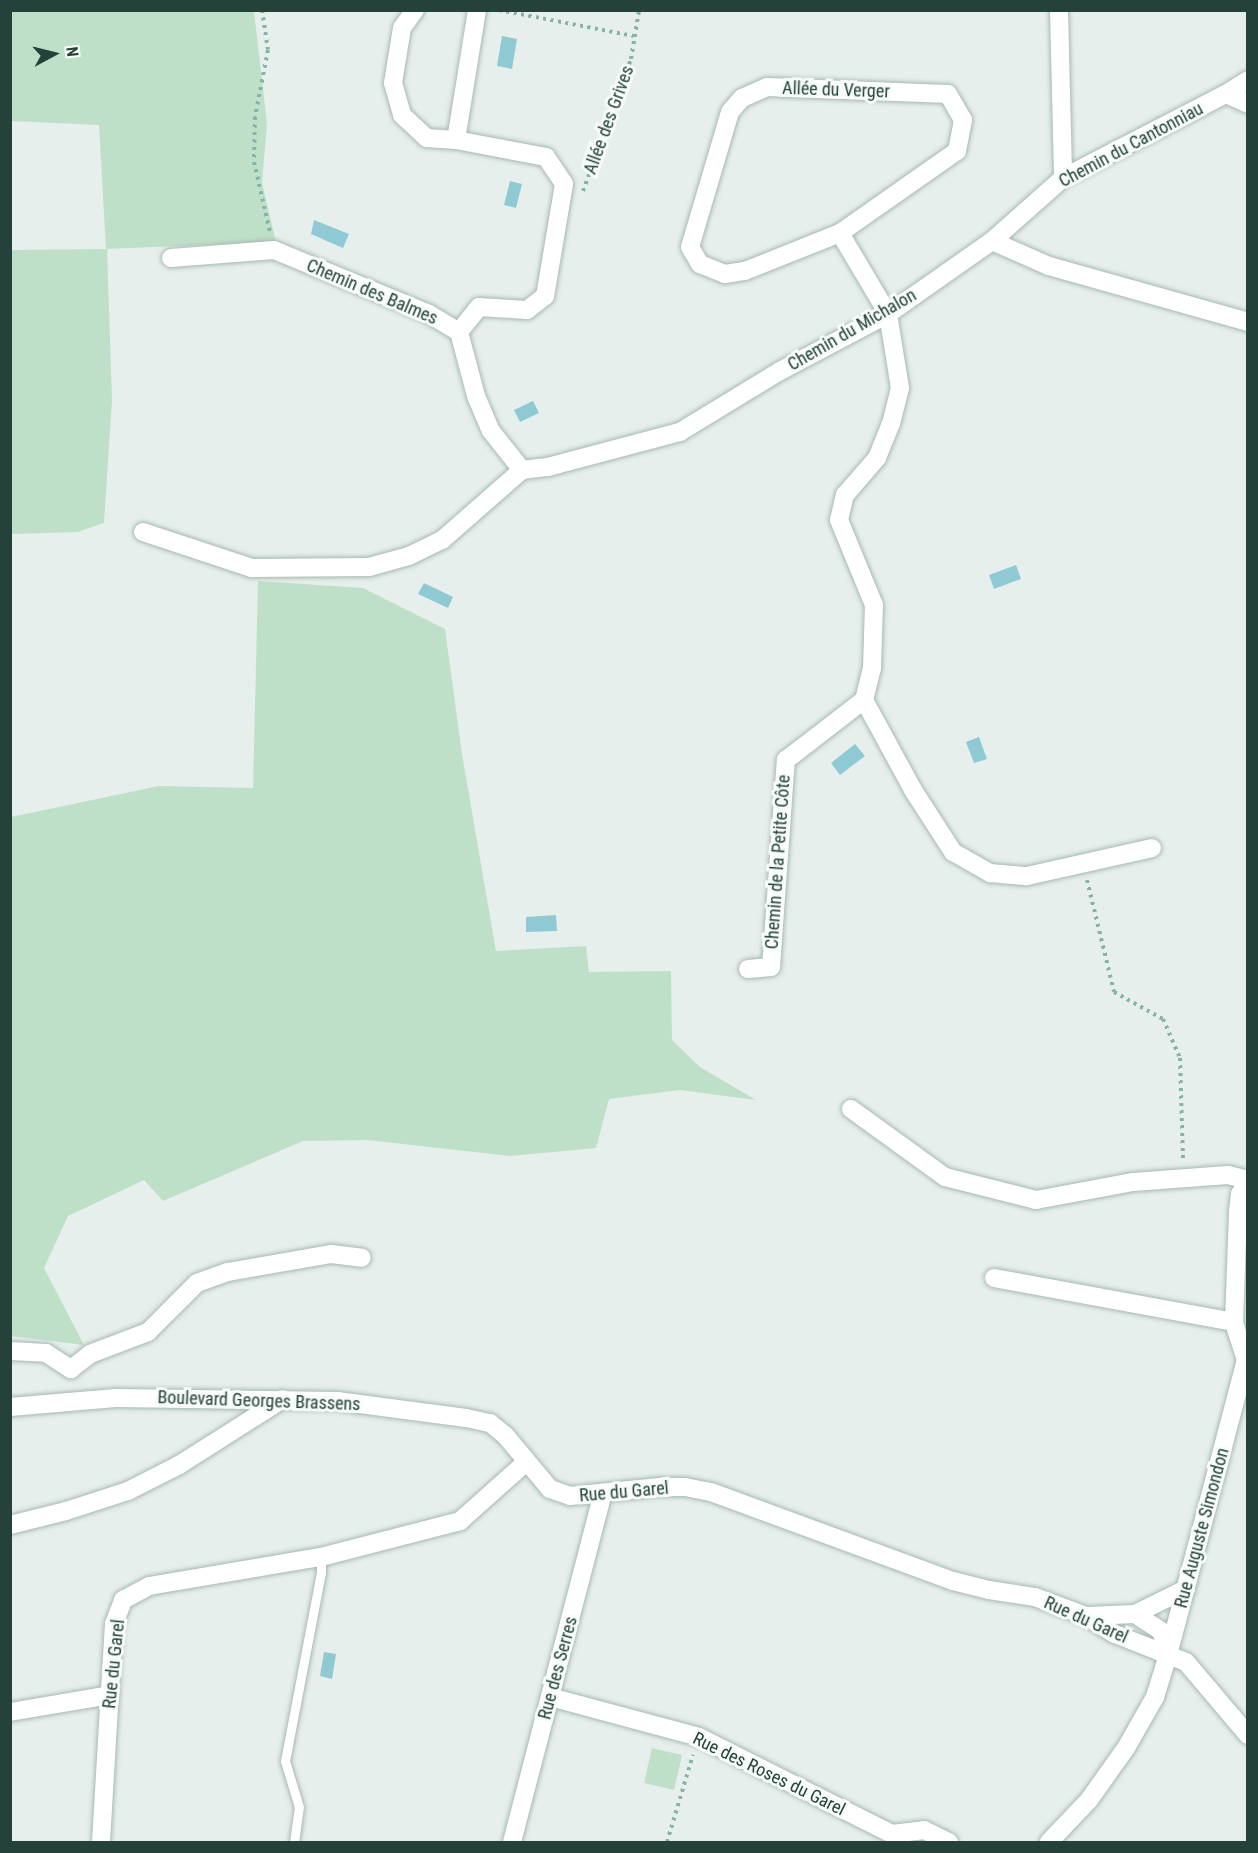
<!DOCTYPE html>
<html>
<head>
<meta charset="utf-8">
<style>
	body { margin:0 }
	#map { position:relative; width:1258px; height:1853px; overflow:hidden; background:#e6efeb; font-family:"Roboto Condensed",sans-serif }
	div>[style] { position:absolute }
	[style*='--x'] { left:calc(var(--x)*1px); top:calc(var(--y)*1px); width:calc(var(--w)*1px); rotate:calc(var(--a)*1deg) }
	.green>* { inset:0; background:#bfe0c8 }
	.water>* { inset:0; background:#8ec9d4 }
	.path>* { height:4px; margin-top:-2px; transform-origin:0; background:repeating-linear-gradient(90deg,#86b3a5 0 3px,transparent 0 7.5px) }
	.roads { filter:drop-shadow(0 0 2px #a8b8b2) drop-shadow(0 0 2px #a8b8b2) }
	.lane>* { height:9px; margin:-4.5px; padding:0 4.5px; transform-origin:4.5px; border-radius:4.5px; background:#fff }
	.street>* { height:18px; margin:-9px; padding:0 9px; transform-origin:9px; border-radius:9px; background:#fff }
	span { translate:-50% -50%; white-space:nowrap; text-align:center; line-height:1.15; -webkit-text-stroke:6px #f7fbf9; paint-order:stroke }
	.street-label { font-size:18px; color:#24423a }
	.frame { position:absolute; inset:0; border:12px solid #24423a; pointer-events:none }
	.north { position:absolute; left:24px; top:24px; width:60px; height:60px; -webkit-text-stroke:4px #f7fbf9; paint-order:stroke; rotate:83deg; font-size:16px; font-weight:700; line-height:24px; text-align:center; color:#24423a }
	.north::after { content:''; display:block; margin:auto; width:21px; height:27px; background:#24423a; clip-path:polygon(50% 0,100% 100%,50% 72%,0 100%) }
</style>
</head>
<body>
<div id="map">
	<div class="green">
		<div style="clip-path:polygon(10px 11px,254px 11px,267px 124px,262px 183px,276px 242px,107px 249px,112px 400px,104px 523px,78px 532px,11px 534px,11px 250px,106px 249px,99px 125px,11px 121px)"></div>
		<div style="clip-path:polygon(258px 581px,363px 588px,445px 629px,462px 754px,496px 951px,586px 946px,589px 972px,671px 971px,672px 1040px,700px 1067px,756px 1100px,680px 1090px,609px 1099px,596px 1148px,510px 1156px,367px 1140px,303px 1141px,163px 1201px,144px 1180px,68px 1216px,44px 1268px,84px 1345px,11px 1336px,11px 817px,159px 786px,253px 788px)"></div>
		<div style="clip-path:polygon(652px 1748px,682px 1755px,674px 1790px,644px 1783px)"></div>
	</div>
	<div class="water">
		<div style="clip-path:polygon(502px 36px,517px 39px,512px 69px,497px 66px)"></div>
		<div style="clip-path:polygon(510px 181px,522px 184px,516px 208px,504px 205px)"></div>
		<div style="clip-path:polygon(314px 220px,349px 234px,343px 248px,311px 234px)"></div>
		<div style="clip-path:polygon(533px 401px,539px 413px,520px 422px,514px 410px)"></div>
		<div style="clip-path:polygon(1016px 565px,1021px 579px,994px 589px,989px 575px)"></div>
		<div style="clip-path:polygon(424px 583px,453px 597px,448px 608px,418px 594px)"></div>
		<div style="clip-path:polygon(979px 737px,987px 759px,974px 763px,966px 742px)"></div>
		<div style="clip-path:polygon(855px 744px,865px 756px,840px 775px,831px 763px)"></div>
		<div style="clip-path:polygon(556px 915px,557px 931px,526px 932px,526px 917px)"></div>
		<div style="clip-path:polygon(324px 1652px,336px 1654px,332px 1679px,320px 1676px)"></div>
	</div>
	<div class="path">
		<div style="--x:262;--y:10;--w:40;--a:81.5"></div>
		<div style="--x:268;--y:50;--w:68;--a:101"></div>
		<div style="--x:255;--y:117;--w:45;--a:91.3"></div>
		<div style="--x:254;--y:162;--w:72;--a:77.1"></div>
		<div style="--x:499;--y:10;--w:137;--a:10.9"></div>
		<div style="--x:583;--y:191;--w:140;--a:-70"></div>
		<div style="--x:631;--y:59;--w:50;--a:-80.7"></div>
		<div style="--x:1087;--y:880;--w:115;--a:76.4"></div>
		<div style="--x:1114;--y:992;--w:56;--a:28.9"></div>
		<div style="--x:1163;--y:1019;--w:43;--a:66.4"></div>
		<div style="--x:1180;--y:1058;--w:103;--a:88.3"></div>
		<div style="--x:667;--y:1842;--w:91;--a:-73.4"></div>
	</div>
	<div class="roads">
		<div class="lane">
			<div style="--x:294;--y:1842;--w:35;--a:-82"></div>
			<div style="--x:299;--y:1807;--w:48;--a:-106.9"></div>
			<div style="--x:285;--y:1761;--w:191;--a:-79.2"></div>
			<div style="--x:321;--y:1573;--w:16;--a:-90"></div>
		</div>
		<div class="street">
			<div style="--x:415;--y:10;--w:22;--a:126"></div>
			<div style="--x:402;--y:28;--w:56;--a:99.3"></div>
			<div style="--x:393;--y:83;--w:33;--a:74"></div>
			<div style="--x:402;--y:115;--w:34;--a:43"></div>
			<div style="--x:427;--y:138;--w:29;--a:4"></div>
			<div style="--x:456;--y:140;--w:92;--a:10.7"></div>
			<div style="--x:546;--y:157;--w:32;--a:56"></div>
			<div style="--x:564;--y:184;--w:114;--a:99.6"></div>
			<div style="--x:545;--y:296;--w:23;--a:142"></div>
			<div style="--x:527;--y:310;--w:48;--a:-176.4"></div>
			<div style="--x:479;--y:307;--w:32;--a:129"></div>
			<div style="--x:1059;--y:10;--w:168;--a:88.6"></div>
			<div style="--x:1226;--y:94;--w:24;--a:24"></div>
			<div style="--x:456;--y:140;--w:132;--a:-80.8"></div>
			<div style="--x:992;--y:241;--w:62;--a:23.7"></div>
			<div style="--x:1049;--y:266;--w:207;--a:15.7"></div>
			<div style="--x:171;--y:258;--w:103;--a:-4.4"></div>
			<div style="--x:274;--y:250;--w:168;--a:22.4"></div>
			<div style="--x:429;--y:314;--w:35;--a:31"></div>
			<div style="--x:459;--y:332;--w:66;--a:75.1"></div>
			<div style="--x:476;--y:396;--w:38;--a:67"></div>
			<div style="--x:491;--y:431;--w:50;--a:51.5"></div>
			<div style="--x:522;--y:470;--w:26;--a:-7"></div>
			<div style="--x:548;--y:467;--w:137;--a:-14.9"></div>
			<div style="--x:680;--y:432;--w:117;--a:-31.4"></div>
			<div style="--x:780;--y:371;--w:122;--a:-27.8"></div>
			<div style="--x:888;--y:314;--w:127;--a:-35.1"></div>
			<div style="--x:992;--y:241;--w:95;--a:-41.6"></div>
			<div style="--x:1063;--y:178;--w:183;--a:-27.3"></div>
			<div style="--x:1226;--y:94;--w:26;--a:-32"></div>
			<div style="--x:143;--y:532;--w:115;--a:18.3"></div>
			<div style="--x:252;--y:568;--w:117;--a:-0.5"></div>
			<div style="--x:369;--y:567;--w:41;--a:-15.4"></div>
			<div style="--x:409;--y:556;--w:37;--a:-26"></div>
			<div style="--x:442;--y:540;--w:106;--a:-41.2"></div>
			<div style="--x:864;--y:700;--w:102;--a:61.4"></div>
			<div style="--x:913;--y:790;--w:74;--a:57.2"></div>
			<div style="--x:953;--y:852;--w:43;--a:29.6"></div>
			<div style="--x:990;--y:873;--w:37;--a:5"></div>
			<div style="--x:1027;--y:876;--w:128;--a:-12.6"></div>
			<div style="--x:748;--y:969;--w:23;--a:-5"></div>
			<div style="--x:771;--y:967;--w:208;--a:-85.9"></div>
			<div style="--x:786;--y:760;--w:98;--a:-37.6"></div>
			<div style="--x:864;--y:700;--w:33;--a:-76"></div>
			<div style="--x:872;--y:668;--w:63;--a:-88.2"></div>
			<div style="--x:874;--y:605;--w:92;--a:-112.4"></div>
			<div style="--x:839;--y:520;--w:26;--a:-77"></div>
			<div style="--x:845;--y:495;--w:49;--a:-49.1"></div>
			<div style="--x:877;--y:458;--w:37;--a:-68"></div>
			<div style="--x:891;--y:424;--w:37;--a:-76"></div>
			<div style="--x:900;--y:388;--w:75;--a:-99.2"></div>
			<div style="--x:888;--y:314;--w:94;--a:-120.7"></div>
			<div style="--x:840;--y:233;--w:143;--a:-35"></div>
			<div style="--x:957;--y:151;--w:32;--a:-79"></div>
			<div style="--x:963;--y:120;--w:30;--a:-120"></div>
			<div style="--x:948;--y:94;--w:181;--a:-177.8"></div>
			<div style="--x:767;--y:87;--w:27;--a:156"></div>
			<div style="--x:742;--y:98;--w:18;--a:131"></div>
			<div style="--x:730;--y:112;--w:141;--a:106.5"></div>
			<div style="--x:690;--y:247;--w:20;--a:60"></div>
			<div style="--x:700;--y:264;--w:27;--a:22"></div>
			<div style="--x:725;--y:274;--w:20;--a:-9"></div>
			<div style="--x:745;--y:271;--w:102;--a:-21.8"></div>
			<div style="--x:851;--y:1109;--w:116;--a:35.9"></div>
			<div style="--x:945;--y:1177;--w:94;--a:14.2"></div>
			<div style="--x:1036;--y:1200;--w:99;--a:-10.5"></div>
			<div style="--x:1133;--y:1182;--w:95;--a:-4.2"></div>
			<div style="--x:1228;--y:1175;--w:21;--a:14"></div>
			<div style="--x:994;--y:1278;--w:244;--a:10.4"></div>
			<div style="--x:10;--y:1351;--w:36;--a:3"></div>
			<div style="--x:46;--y:1353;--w:30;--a:33"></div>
			<div style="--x:71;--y:1369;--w:24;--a:-38"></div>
			<div style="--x:90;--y:1354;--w:62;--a:-20.8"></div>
			<div style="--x:148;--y:1332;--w:69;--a:-45"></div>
			<div style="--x:197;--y:1283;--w:33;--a:-20"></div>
			<div style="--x:228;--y:1272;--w:105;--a:-9.9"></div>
			<div style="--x:331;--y:1254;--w:31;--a:7"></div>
			<div style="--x:10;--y:1407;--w:106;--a:-4.9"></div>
			<div style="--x:116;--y:1398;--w:221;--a:0.8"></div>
			<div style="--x:337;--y:1401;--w:130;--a:7.5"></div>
			<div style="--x:466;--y:1418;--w:25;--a:12"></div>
			<div style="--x:490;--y:1423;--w:19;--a:39"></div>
			<div style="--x:505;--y:1435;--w:70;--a:50.2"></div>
			<div style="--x:550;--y:1489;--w:21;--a:19"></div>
			<div style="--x:570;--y:1496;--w:90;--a:-5.7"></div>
			<div style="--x:660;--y:1487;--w:25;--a:0"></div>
			<div style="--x:685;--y:1487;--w:26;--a:11"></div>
			<div style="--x:711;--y:1492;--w:258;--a:20.2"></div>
			<div style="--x:953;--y:1581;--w:37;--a:14"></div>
			<div style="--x:989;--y:1590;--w:47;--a:8.7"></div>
			<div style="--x:1035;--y:1597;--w:54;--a:20.4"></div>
			<div style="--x:1086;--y:1616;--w:34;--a:32"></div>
			<div style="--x:1115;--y:1634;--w:76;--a:21.5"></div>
			<div style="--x:1186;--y:1662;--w:96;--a:49.7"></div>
			<div style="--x:10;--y:1525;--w:58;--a:-14"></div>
			<div style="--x:66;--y:1511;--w:65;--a:-17.9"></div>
			<div style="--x:128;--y:1491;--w:57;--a:-27"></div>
			<div style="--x:179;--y:1465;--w:123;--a:-32.4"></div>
			<div style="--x:1135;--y:1614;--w:31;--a:33"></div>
			<div style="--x:1161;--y:1631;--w:23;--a:72"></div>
			<div style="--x:1088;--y:1616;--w:47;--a:-2.4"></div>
			<div style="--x:1135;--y:1614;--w:57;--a:-26.1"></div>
			<div style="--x:550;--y:1697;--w:154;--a:15"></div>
			<div style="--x:699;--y:1737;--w:216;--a:26.7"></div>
			<div style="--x:892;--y:1834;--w:32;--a:-7"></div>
			<div style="--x:924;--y:1830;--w:28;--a:26"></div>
			<div style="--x:10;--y:1712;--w:101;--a:-9.6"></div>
			<div style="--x:101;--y:1842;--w:218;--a:-86.6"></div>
			<div style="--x:114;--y:1624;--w:26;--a:-69"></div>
			<div style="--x:123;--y:1600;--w:30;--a:-28"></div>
			<div style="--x:149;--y:1586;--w:174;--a:-9.6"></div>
			<div style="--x:321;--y:1557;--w:144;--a:-14.5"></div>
			<div style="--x:460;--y:1521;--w:87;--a:-41.7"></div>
			<div style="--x:512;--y:1842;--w:361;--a:-75.4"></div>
			<div style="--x:1049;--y:1842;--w:58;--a:-46.4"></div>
			<div style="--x:1089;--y:1800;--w:64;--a:-54.6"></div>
			<div style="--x:1126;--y:1748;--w:59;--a:-60.4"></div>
			<div style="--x:1155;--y:1697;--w:44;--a:-72.8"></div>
			<div style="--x:1168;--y:1655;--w:305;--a:-75.2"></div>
			<div style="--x:1246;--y:1360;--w:40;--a:-108"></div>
			<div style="--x:1234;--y:1322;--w:111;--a:-87.9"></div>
			<div style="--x:1238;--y:1211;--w:17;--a:-83"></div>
			<div style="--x:1240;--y:1194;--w:14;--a:-56"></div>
		</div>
	</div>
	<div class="street-label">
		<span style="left:836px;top:90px;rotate:2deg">Allée du Verger</span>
		<span style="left:609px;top:120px;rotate:-70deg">Allée des Grives</span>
		<span style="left:1131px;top:145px;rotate:-28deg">Chemin du Cantonniau</span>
		<span style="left:372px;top:292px;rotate:23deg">Chemin des Balmes</span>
		<span style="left:852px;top:330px;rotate:-30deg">Chemin du Michalon</span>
		<span style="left:778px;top:862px;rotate:-86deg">Chemin de la Petite Côte</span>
		<span style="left:259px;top:1401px;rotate:2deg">Boulevard Georges Brassens</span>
		<span style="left:624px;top:1492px;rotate:-5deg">Rue du Garel</span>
		<span style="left:1202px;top:1528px;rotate:-75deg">Rue Auguste Simondon</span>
		<span style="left:1086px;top:1620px;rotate:24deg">Rue du Garel</span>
		<span style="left:114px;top:1664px;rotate:-84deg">Rue du Garel</span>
		<span style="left:558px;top:1668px;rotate:-75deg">Rue des Serres</span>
		<span style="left:769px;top:1774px;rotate:26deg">Rue des Roses du Garel</span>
	</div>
	<div class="frame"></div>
	<div class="north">N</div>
</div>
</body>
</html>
